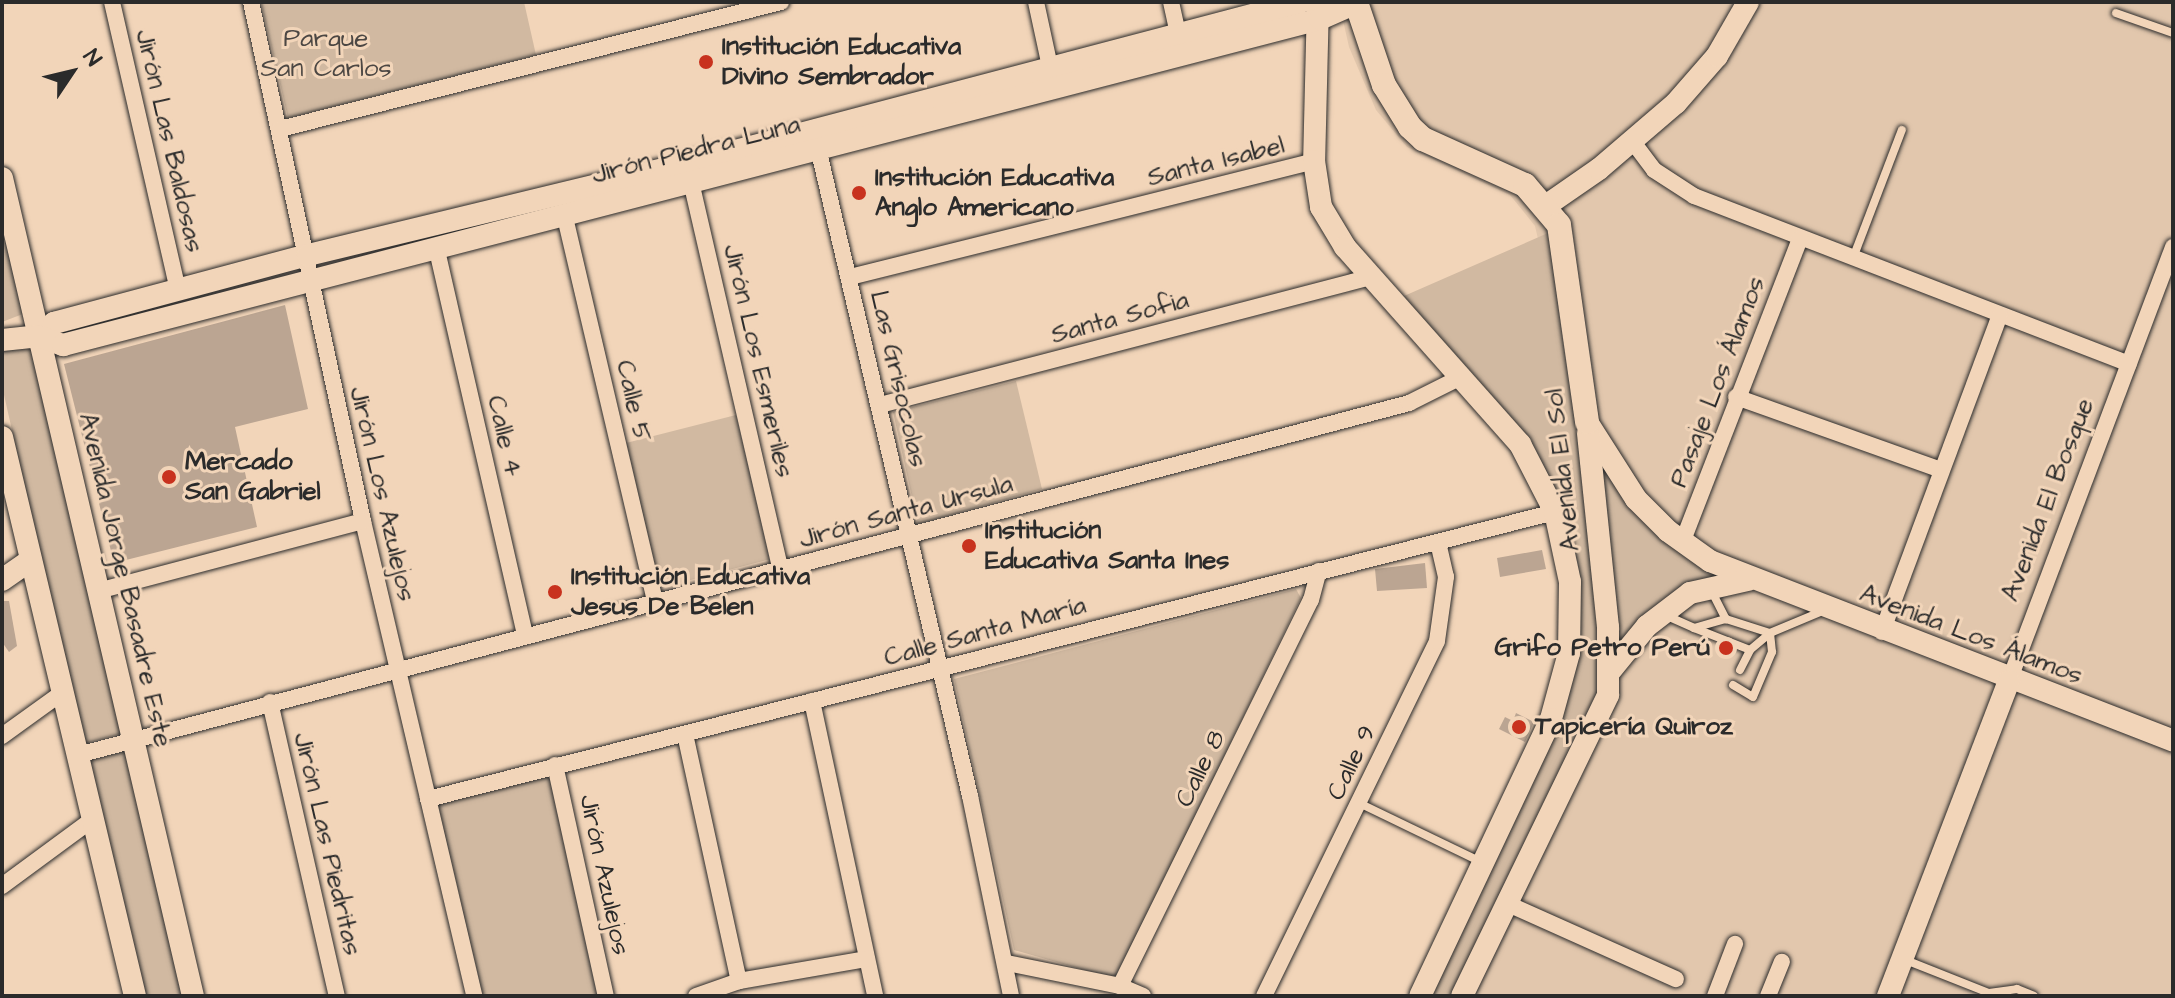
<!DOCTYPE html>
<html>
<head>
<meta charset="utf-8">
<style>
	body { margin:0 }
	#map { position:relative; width:2175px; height:998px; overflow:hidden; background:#f2d5b9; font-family:"Architects Daughter",sans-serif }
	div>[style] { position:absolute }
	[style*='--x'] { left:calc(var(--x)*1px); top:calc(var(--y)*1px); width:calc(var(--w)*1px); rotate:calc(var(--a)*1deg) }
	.built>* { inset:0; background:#e2c7ad }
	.green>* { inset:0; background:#d1b9a1 }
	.building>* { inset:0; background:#bba592 }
	.roads { filter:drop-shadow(0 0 2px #2b2b2b) drop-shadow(0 0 2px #2b2b2b) }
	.lane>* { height:8px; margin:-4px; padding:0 4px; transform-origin:4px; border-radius:4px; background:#f2d5b9 }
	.street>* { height:16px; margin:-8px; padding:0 8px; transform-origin:8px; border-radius:8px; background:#f2d5b9 }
	.secondary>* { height:22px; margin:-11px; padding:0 11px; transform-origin:11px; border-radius:11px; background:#f2d5b9 }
	.primary>* { height:24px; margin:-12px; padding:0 12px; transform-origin:12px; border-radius:12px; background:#f2d5b9 }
	.dots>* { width:22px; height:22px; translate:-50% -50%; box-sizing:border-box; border:4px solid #f2d5b9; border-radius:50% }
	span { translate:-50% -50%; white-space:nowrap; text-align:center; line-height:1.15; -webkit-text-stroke:6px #f2d5b9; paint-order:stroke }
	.park-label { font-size:26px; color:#4c4743 }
	.poi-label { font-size:26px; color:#2b2b2b; font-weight:700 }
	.left { translate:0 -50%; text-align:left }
	.right { translate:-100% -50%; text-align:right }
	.street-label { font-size:26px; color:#2b2b2b }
	.frame { position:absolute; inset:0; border:4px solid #2b2b2b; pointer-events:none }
	.north { position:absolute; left:32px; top:32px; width:80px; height:80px; -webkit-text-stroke:6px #f2d5b9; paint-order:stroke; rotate:55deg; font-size:22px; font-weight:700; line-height:32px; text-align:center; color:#2b2b2b }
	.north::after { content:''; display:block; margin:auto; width:28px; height:36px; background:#2b2b2b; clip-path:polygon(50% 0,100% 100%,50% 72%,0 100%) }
</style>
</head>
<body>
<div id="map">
	<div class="built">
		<div style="clip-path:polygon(1339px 2px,2173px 2px,2173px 996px,1441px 996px,1563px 741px,1558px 324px,1535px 226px,1510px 195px,1407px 147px,1376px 110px,1349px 47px)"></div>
	</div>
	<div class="green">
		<div style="clip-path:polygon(261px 2px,524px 2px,536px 55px,288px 118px)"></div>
		<div style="clip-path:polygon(2px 205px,28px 312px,2px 322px)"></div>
		<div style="clip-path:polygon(1548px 233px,1558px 238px,1602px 660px,1599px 692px,1453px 996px,1427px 996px,1560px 717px,1569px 529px,1404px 296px)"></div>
		<div style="clip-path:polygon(35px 344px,127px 732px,83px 744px,2px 386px,2px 351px)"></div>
		<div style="clip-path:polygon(1016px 381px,1042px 489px,918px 524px,893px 412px)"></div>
		<div style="clip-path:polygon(736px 415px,771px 559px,660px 588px,626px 443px)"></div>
		<div style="clip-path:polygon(1600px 459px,1719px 573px,1622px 645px,1618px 641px)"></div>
		<div style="clip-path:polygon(1296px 589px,1301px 598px,1116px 979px,1014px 950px,954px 679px)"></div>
		<div style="clip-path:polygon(129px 750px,186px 996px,141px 996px,87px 761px)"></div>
		<div style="clip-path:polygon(550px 774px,599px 996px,482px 996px,437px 803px)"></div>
	</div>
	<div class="building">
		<div style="clip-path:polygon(285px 305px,308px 409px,235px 427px,257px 527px,114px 563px,64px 364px)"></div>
		<div style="clip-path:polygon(1542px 550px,1546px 569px,1500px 577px,1497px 558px)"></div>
		<div style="clip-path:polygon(1425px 563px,1427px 588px,1377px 591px,1375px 569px)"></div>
		<div style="clip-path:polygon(2px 601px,9px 601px,17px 646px,9px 652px,2px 642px)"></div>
		<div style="clip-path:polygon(1516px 713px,1534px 722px,1525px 742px,1499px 729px,1505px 717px,1513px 721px)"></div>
	</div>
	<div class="roads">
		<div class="lane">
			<div style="--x:2116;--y:13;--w:60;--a:19.3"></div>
			<div style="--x:1853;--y:258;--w:137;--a:-69.1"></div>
			<div style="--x:1711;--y:590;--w:33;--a:63"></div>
			<div style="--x:1726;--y:619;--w:46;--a:17.7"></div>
			<div style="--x:1770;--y:633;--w:60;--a:-22.7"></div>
			<div style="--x:1665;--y:615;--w:32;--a:24"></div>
			<div style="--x:1694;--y:628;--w:33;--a:-16"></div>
			<div style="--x:1694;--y:628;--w:60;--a:21.4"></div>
			<div style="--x:1750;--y:650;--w:26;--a:-40"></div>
			<div style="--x:1740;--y:670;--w:22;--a:-63"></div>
			<div style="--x:1733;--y:685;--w:23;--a:31"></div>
			<div style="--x:1753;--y:697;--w:49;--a:-67.1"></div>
			<div style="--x:1772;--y:652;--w:19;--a:-96"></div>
			<div style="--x:1359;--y:803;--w:136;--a:25.8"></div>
			<div style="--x:1903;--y:959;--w:92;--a:21.6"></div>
			<div style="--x:1989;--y:993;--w:28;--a:-8"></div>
			<div style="--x:2017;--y:989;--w:18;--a:22"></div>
		</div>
		<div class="street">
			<div style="--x:112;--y:2;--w:295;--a:77.1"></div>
			<div style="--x:251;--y:2;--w:531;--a:77.82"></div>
			<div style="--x:363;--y:521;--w:488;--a:76.8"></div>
			<div style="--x:1036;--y:2;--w:66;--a:77.8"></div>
			<div style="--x:1171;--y:2;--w:42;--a:77.6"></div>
			<div style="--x:280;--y:129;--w:517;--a:-14.22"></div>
			<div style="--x:1633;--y:142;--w:35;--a:53"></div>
			<div style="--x:1654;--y:170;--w:48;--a:33"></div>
			<div style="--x:1694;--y:196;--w:466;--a:21.1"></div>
			<div style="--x:818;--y:148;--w:666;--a:76.8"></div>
			<div style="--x:970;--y:796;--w:204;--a:78.4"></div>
			<div style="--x:689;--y:173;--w:408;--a:77"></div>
			<div style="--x:564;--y:213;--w:399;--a:76.8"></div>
			<div style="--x:436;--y:246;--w:400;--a:77.1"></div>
			<div style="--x:850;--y:277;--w:478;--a:-14"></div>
			<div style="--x:1736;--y:397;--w:218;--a:19.6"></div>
			<div style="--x:880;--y:405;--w:507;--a:-14.61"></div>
			<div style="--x:1682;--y:543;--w:327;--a:-68.8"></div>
			<div style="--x:98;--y:591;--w:274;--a:-14.8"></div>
			<div style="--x:1882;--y:632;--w:338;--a:-69.6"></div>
			<div style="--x:2009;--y:681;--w:464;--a:-69.3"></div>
			<div style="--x:812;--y:701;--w:302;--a:77.9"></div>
			<div style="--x:270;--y:702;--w:302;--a:77.2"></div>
			<div style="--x:685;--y:734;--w:253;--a:77.7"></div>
			<div style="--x:2;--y:736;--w:75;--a:-35.8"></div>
			<div style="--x:78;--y:755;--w:1377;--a:-14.81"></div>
			<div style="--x:1409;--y:403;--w:60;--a:-26.6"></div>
			<div style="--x:555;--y:765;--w:237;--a:77.6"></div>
			<div style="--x:428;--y:799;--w:1163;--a:-14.29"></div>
			<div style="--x:2;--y:886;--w:113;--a:-36.4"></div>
			<div style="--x:1508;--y:904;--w:184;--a:24.1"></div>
			<div style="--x:1007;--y:963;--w:115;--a:11.5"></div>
			<div style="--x:1120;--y:986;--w:25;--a:23"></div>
			<div style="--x:1120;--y:986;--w:431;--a:-63.7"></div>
			<div style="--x:1311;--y:600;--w:30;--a:-75"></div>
			<div style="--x:696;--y:996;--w:46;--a:-19.2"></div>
			<div style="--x:739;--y:981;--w:130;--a:-9.8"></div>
			<div style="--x:1264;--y:996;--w:395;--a:-64"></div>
			<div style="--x:1437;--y:641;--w:65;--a:-82"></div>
			<div style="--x:1446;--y:577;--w:36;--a:-103"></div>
			<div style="--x:1715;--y:996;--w:56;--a:-69"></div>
			<div style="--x:1768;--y:996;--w:37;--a:-68"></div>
		</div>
		<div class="secondary">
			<div style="--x:1318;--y:2;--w:159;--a:91.4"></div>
			<div style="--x:1314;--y:161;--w:47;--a:81.3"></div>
			<div style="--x:1321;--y:207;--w:47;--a:59"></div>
			<div style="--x:1345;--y:247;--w:264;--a:48.4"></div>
			<div style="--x:1520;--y:444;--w:76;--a:62.8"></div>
			<div style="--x:1555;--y:512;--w:72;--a:77.9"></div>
			<div style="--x:1570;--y:582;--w:71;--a:90.8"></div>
			<div style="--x:1569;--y:653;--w:68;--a:105.3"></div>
			<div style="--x:1551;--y:719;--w:306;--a:115.3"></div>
			<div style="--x:2;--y:178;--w:840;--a:76.86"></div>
			<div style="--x:1547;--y:205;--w:63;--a:-34.7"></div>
			<div style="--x:1599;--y:169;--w:101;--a:-40.6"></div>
			<div style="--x:1676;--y:103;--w:62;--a:-48.9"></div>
			<div style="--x:1717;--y:56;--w:62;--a:-60.1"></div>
			<div style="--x:38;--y:336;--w:21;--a:-39"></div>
			<div style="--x:54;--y:323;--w:263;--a:-15"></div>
			<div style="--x:308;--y:255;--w:408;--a:-13.6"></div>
			<div style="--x:705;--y:159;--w:616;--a:-14.76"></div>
			<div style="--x:2;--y:340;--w:36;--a:-6"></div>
			<div style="--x:38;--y:336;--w:27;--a:20"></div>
			<div style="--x:63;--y:345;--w:1299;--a:-14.54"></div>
			<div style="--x:1320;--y:19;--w:39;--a:-24"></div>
			<div style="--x:1587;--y:422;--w:91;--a:57.5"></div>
			<div style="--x:1636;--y:499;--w:45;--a:45"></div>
			<div style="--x:1668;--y:531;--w:52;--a:35.5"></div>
			<div style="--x:1710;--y:561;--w:497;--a:21.2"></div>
			<div style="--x:2;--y:437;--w:575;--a:76.62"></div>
			<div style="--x:2;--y:580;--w:35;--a:-35"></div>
			<div style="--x:1611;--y:670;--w:57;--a:-50.7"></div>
			<div style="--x:1647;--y:626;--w:54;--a:-37.5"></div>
			<div style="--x:1690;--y:593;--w:59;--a:-12.6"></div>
			<div style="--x:1462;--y:996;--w:335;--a:-64.1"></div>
			<div style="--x:1608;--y:695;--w:68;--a:-90"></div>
			<div style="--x:1608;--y:627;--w:195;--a:-95.9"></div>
			<div style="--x:1888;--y:996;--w:337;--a:-69"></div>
		</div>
		<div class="primary">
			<div style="--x:1356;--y:2;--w:88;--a:71.4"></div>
			<div style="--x:1384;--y:85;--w:49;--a:58.2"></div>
			<div style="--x:1410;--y:127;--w:18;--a:43"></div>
			<div style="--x:1423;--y:139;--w:112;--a:24.3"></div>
			<div style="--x:1525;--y:185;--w:52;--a:49.6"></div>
			<div style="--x:1559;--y:225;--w:199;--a:81.9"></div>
		</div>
	</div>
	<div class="dots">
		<div style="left:706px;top:62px;background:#c8321e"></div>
		<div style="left:859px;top:193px;background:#c8321e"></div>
		<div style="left:169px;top:477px;background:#c8321e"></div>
		<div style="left:969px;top:546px;background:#c8321e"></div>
		<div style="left:555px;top:592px;background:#c8321e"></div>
		<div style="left:1726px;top:648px;background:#c8321e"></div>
		<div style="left:1519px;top:727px;background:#c8321e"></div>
	</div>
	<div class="park-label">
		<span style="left:326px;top:54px">Parque<br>San Carlos</span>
	</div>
	<div class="poi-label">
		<span class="left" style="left:722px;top:62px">Institución Educativa<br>Divino Sembrador</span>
		<span class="left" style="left:875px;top:193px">Institución Educativa<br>Anglo Americano</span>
		<span class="left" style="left:185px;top:477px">Mercado<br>San Gabriel</span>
		<span class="left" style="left:985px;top:546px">Institución<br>Educativa Santa Ines</span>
		<span class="left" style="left:571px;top:592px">Institución Educativa<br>Jesus De Belen</span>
		<span class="right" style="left:1710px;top:648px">Grifo Petro Perú</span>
		<span class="left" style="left:1535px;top:727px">Tapicería Quiroz</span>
	</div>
	<div class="street-label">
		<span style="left:169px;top:141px;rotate:77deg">Jirón Las Baldosas</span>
		<span style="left:696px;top:150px;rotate:-14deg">Jirón Piedra Luna</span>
		<span style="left:1216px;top:162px;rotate:-14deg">Santa Isabel</span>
		<span style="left:1120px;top:318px;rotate:-15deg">Santa Sofia</span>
		<span style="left:758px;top:361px;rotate:77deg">Jirón Los Esmeriles</span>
		<span style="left:898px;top:379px;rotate:77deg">Las Grisocolas</span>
		<span style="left:1718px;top:382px;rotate:-69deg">Pasaje Los Álamos</span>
		<span style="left:633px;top:401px;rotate:77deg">Calle 5</span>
		<span style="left:504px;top:436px;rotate:77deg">Calle 4</span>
		<span style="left:1563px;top:470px;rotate:-96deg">Avenida El Sol</span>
		<span style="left:382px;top:494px;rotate:77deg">Jirón Los Azulejos</span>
		<span style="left:2048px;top:500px;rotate:-69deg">Avenida El Bosque</span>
		<span style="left:906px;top:512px;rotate:-15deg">Jirón Santa Ursula</span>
		<span style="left:125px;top:580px;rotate:77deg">Avenida Jorge Basadre Este</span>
		<span style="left:985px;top:632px;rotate:-15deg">Calle Santa María</span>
		<span style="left:1971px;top:635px;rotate:21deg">Avenida Los Álamos</span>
		<span style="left:1352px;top:763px;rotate:-64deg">Calle 9</span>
		<span style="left:1201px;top:769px;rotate:-64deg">Calle 8</span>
		<span style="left:327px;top:844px;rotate:77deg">Jirón Las Piedritas</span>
		<span style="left:604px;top:875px;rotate:78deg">Jirón Azulejos</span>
	</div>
	<div class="frame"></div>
	<div class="north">N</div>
</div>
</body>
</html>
